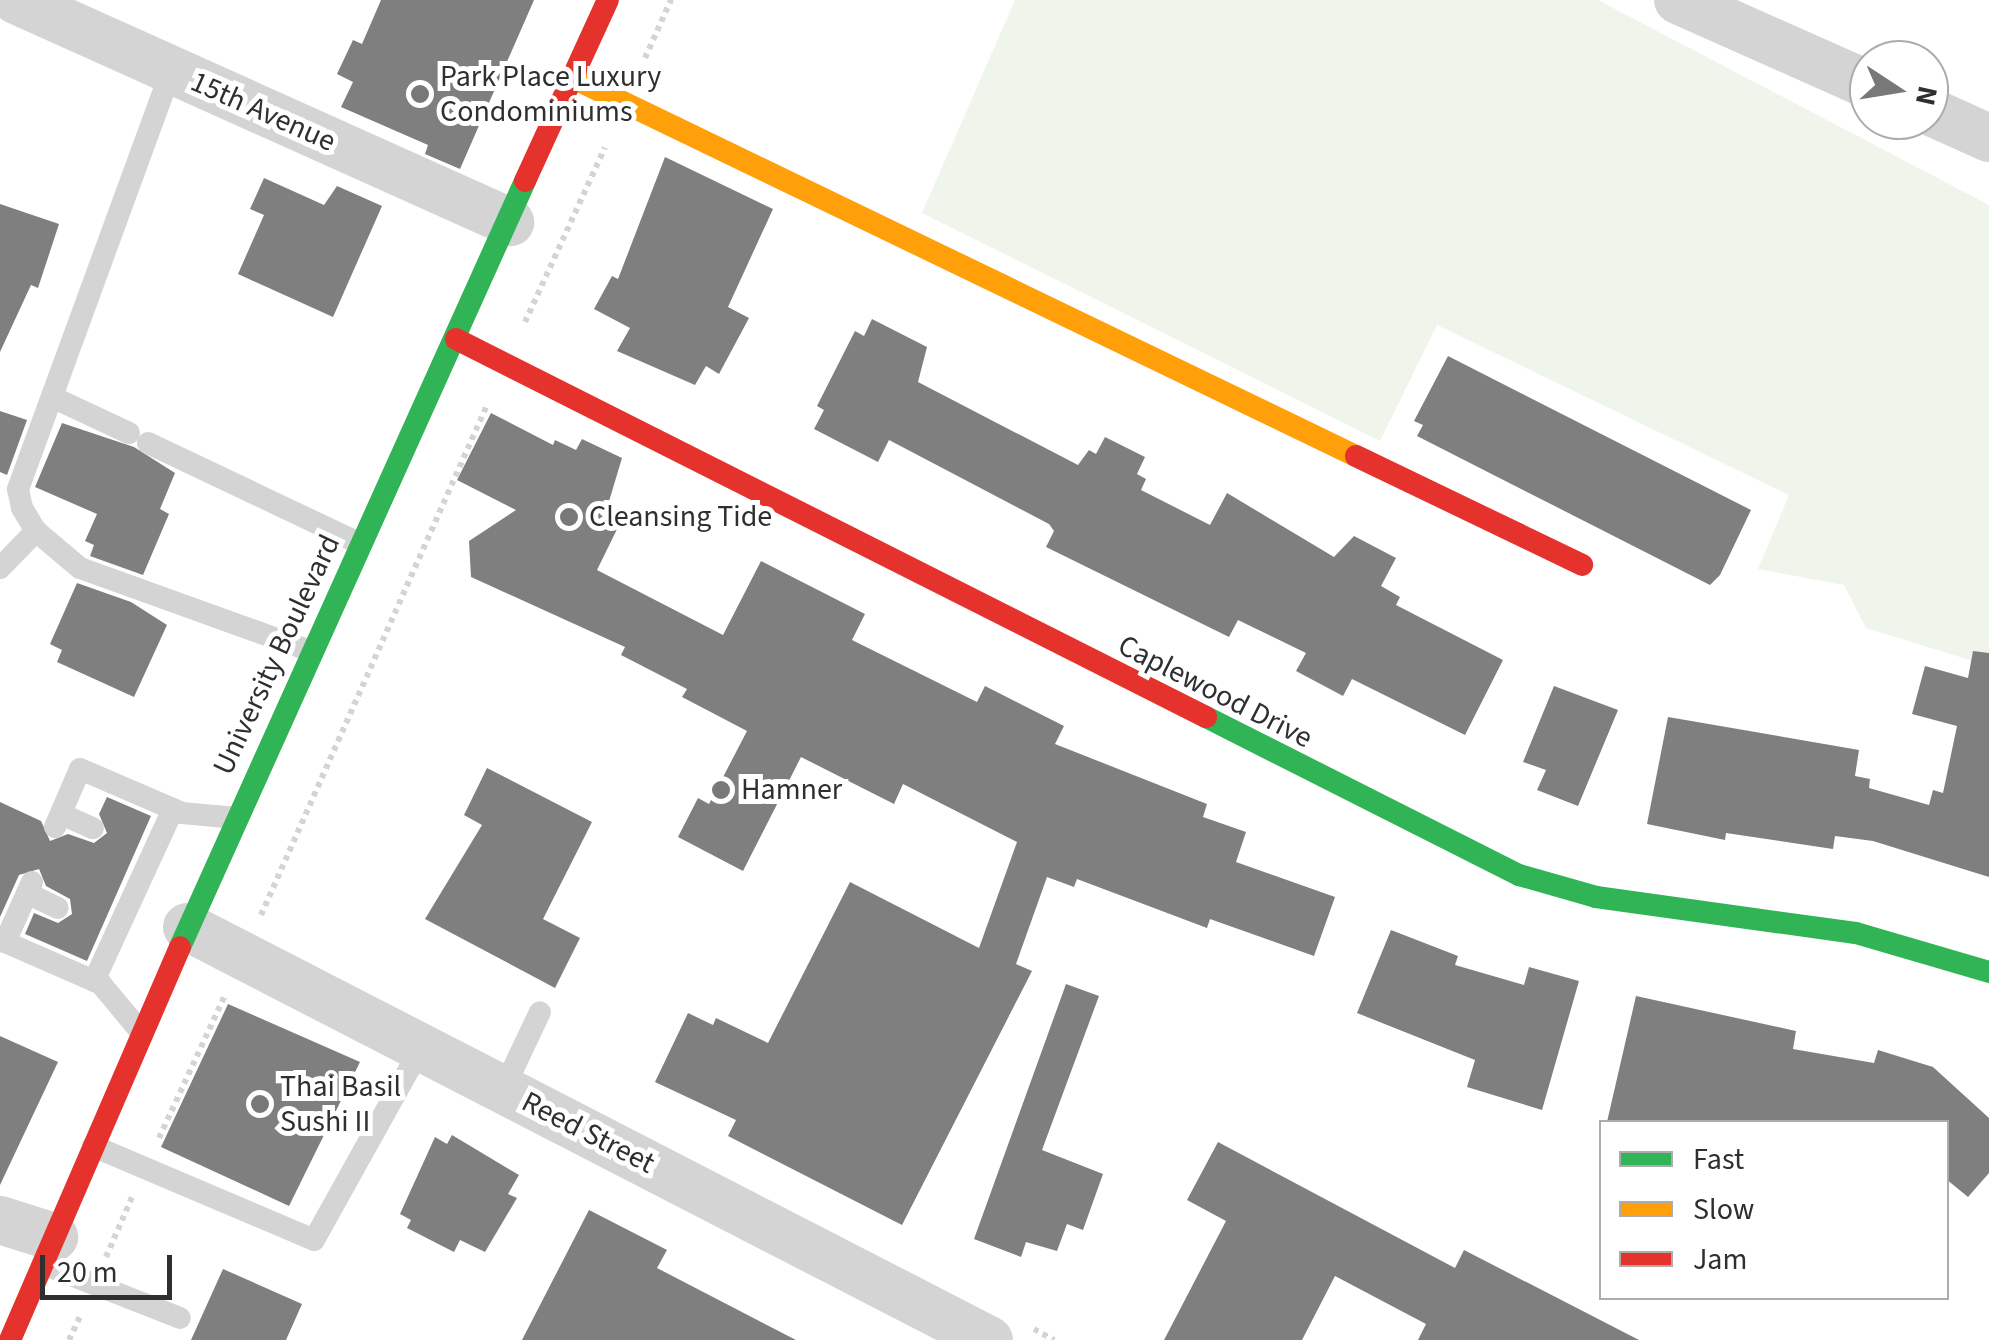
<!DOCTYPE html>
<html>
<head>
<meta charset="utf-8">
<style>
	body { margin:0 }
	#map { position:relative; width:1989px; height:1340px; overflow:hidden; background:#fff; font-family:"Source Sans 3",sans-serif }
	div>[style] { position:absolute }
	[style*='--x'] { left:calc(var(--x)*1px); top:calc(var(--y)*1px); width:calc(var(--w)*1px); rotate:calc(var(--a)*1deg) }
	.green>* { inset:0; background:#f0f5ec }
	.building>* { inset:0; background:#7f7f7f }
	.path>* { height:6px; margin-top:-3px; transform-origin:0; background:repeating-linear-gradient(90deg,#d4d4d4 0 5px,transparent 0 10px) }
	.lane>* { height:22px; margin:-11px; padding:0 11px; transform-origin:11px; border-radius:11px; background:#d4d4d4 }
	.street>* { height:48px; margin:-24px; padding:0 24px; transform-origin:24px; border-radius:24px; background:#d4d4d4 }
	.fast>* { height:22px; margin:-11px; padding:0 11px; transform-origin:11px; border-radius:11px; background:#30b455 }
	.slow>* { height:22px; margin:-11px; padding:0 11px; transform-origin:11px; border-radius:11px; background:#ff9f0a }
	.jam>* { height:22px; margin:-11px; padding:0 11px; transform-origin:11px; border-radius:11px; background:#e5322d }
	.dots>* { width:28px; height:28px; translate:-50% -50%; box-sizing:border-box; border:5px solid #fff; border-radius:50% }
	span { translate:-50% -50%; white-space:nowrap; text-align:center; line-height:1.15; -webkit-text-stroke:10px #fff; paint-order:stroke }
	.poi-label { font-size:30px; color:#2f2f2f }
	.left { translate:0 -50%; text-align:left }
	.street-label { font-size:30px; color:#2f2f2f }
	.legend { position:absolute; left:1599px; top:1120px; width:350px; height:180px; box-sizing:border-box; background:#fff; border:2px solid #acacac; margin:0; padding:12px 18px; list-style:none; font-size:30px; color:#2f2f2f }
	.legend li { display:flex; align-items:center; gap:20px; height:50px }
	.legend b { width:50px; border:2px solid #acacac }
	.north { position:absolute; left:1849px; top:40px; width:100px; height:100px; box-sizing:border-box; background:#fff; border:2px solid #acacac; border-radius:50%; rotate:102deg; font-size:28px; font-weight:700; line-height:40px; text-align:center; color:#2f2f2f }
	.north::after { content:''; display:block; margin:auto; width:35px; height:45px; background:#787878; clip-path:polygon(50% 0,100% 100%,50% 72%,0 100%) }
	.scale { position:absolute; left:40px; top:1255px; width:132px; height:45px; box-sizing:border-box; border:5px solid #2f2f2f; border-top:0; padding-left:12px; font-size:30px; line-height:35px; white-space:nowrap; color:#2f2f2f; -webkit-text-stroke:8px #fff; paint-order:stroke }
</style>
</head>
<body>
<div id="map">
	<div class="green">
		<div style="clip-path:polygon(1015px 0,1598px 0,1989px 205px,1989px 666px,1866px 628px,1844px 585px,1758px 569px,1789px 495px,1437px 325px,1380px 441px,922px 213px)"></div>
	</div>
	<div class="building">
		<div style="clip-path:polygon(381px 0,534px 0,460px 169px,425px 154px,428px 145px,341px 107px,353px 82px,337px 74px,353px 40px,362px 44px)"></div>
		<div style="clip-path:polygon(665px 157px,773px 209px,728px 307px,749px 318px,719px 374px,706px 366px,695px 385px,617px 351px,630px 328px,594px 309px,612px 276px,618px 279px)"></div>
		<div style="clip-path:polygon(264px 178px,324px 205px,337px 186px,382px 206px,333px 317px,238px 274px,264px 215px,250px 209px)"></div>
		<div style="clip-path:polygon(0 204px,59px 224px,38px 288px,31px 285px,0 352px)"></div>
		<div style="clip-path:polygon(872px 319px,927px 347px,918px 382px,1078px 465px,1089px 450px,1096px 454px,1105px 437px,1145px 457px,1137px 474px,1146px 479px,1141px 490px,1210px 525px,1227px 493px,1334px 557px,1354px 536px,1396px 558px,1381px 586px,1400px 597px,1396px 605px,1503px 660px,1465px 735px,1352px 679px,1343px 696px,1296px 671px,1306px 653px,1238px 620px,1229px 637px,1046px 547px,1054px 531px,1049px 524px,889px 440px,878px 462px,814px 429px,824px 410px,817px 406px,855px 331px,864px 336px)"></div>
		<div style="clip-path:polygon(1448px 356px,1751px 510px,1720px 575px,1710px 585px,1417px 436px,1423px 425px,1414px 421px)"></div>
		<div style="clip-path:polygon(0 411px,27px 420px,7px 475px,0 472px)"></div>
		<div style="clip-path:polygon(491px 413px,553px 445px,555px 440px,576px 450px,582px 439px,622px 458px,607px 508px,623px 517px,597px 570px,723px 635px,761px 561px,865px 614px,852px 640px,977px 702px,985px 686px,1064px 726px,1055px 744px,1207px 804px,1203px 817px,1246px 832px,1236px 862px,1335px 897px,1314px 956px,1210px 919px,1207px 928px,1077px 879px,1074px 887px,1047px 877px,1016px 964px,1032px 971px,902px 1225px,728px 1136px,736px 1120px,655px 1082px,688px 1013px,713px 1025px,716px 1018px,768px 1043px,850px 882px,979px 948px,1017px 842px,903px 784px,894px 804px,801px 757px,743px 871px,678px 837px,698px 798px,709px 804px,747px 731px,682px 697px,687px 689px,621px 655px,625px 647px,471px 577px,469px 541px,516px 510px,457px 480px)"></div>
		<div style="clip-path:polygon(62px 423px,134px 447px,175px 473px,160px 509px,169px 514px,143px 575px,90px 556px,94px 545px,85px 541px,97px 514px,35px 487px)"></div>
		<div style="clip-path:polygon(77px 583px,131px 602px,167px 625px,134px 697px,57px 662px,62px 650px,50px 644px)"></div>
		<div style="clip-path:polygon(1973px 651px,1989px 653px,1989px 877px,1873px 841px,1835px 836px,1833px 849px,1726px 833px,1725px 840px,1647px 824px,1668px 717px,1859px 750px,1855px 776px,1870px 779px,1869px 788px,1929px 805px,1933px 790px,1943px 793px,1957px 726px,1912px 714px,1925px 666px,1968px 678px)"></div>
		<div style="clip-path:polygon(1554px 686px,1618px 710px,1578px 806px,1537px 790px,1546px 770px,1523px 762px)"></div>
		<div style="clip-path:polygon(487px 768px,592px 822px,543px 919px,580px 938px,555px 988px,425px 919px,482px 825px,464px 815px)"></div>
		<div style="clip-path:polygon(107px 797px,151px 816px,87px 961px,25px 934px,34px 913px,58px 923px,72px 914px,70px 899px,46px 886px,39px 869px,19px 875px,0 917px,0 802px,41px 821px,50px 841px,68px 834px,94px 843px,107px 833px,99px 814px)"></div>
		<div style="clip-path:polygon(1391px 930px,1458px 956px,1455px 965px,1524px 985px,1529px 967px,1579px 981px,1542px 1110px,1467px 1087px,1475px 1060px,1357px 1013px)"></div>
		<div style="clip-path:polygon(1066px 984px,1099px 996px,1042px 1150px,1103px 1174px,1083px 1230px,1067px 1224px,1057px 1251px,1026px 1242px,1021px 1257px,974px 1239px)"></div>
		<div style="clip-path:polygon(1636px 996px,1796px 1031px,1793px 1049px,1874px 1063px,1878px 1050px,1933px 1067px,1989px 1118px,1989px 1173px,1968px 1197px,1946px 1179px,1946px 1122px,1607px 1122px)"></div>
		<div style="clip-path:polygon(228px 1004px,360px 1062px,289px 1206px,161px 1147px)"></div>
		<div style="clip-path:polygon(0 1036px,58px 1062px,0 1185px)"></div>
		<div style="clip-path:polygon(452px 1135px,519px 1175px,508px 1194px,517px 1198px,485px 1252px,460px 1240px,454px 1252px,407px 1228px,411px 1220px,400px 1214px,435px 1137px,447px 1144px)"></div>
		<div style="clip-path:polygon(1218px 1142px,1455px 1268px,1464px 1250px,1639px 1340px,1418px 1340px,1426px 1324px,1335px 1276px,1302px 1340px,1164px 1340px,1226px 1221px,1187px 1200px)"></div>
		<div style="clip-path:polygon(589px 1210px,667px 1250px,657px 1268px,796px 1340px,522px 1340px)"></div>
		<div style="clip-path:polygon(223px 1269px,302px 1304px,286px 1340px,191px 1340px)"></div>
	</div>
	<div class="path">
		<div style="--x:645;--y:58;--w:64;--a:-65.9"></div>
		<div style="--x:525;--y:322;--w:192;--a:-65.4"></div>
		<div style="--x:261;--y:915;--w:558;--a:-66.1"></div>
		<div style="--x:159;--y:1138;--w:157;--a:-65.2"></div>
		<div style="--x:106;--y:1257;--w:68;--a:-66.5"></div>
		<div style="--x:1034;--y:1329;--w:23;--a:29"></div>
		<div style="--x:69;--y:1340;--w:29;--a:-65"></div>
	</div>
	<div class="lane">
		<div style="--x:171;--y:71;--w:445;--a:110.1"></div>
		<div style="--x:18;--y:489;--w:19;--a:78"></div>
		<div style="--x:22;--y:508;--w:27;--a:59"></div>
		<div style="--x:36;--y:531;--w:57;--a:40.1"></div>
		<div style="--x:80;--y:568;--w:245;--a:19.8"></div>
		<div style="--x:52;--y:397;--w:85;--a:25.1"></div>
		<div style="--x:148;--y:443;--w:236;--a:25.4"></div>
		<div style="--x:0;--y:568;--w:52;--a:-45.8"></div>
		<div style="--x:61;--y:814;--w:35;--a:24"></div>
		<div style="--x:55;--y:827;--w:63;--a:-66.7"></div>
		<div style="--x:80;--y:769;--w:111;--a:23.3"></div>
		<div style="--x:182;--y:813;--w:55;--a:5.2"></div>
		<div style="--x:32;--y:882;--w:66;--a:114.2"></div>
		<div style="--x:5;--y:942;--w:105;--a:23.6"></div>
		<div style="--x:101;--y:984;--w:61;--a:50.3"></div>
		<div style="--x:27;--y:893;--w:34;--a:26"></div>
		<div style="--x:94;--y:981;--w:189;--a:-65.3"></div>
		<div style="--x:503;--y:1090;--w:86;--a:-64.6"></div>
		<div style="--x:93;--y:1146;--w:240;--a:23"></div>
		<div style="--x:314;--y:1240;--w:220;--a:-60.9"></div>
		<div style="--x:43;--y:1264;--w:147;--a:21.5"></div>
	</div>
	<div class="street">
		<div style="--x:16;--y:0;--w:542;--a:24.2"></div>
		<div style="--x:1678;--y:0;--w:209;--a:24"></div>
		<div style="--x:1929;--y:111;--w:66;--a:24.2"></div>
		<div style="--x:187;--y:927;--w:902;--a:27.25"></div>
		<div style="--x:0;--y:1220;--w:57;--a:17.5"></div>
	</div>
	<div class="fast">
		<div style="--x:1206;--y:717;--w:351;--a:26.8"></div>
		<div style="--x:1519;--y:875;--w:80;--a:15.9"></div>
		<div style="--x:1596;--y:897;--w:262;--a:7.9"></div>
		<div style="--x:1856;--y:933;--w:139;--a:16.3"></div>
		<div style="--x:180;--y:947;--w:840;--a:-65.75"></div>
	</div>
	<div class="slow">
		<div style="--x:573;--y:78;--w:869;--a:25.77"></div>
	</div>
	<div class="jam">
		<div style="--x:525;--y:181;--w:199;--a:-65.4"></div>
		<div style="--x:456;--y:339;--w:840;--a:26.75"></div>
		<div style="--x:1356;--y:456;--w:251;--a:25.7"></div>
		<div style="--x:10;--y:1340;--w:428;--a:-66.6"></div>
	</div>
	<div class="dots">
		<div style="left:420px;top:94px;background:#787878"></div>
		<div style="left:569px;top:517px;background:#787878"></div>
		<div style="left:721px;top:790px;background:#787878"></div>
		<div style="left:260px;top:1104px;background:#787878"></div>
	</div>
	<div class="poi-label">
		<span class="left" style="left:440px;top:94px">Park Place Luxury<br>Condominiums</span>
		<span class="left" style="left:589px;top:517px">Cleansing Tide</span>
		<span class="left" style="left:741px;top:790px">Hamner</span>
		<span class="left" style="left:280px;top:1104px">Thai Basil<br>Sushi II</span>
	</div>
	<div class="street-label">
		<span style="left:263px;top:112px;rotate:24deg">15th Avenue</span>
		<span style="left:277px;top:655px;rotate:-65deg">University Boulevard</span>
		<span style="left:1215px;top:692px;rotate:27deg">Caplewood Drive</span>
		<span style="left:588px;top:1133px;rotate:27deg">Reed Street</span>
	</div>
	<ul class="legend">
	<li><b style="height:12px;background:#30b455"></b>Fast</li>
	<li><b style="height:12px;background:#ff9f0a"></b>Slow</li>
	<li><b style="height:12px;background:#e5322d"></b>Jam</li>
	</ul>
	<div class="north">N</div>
	<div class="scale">20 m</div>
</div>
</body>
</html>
